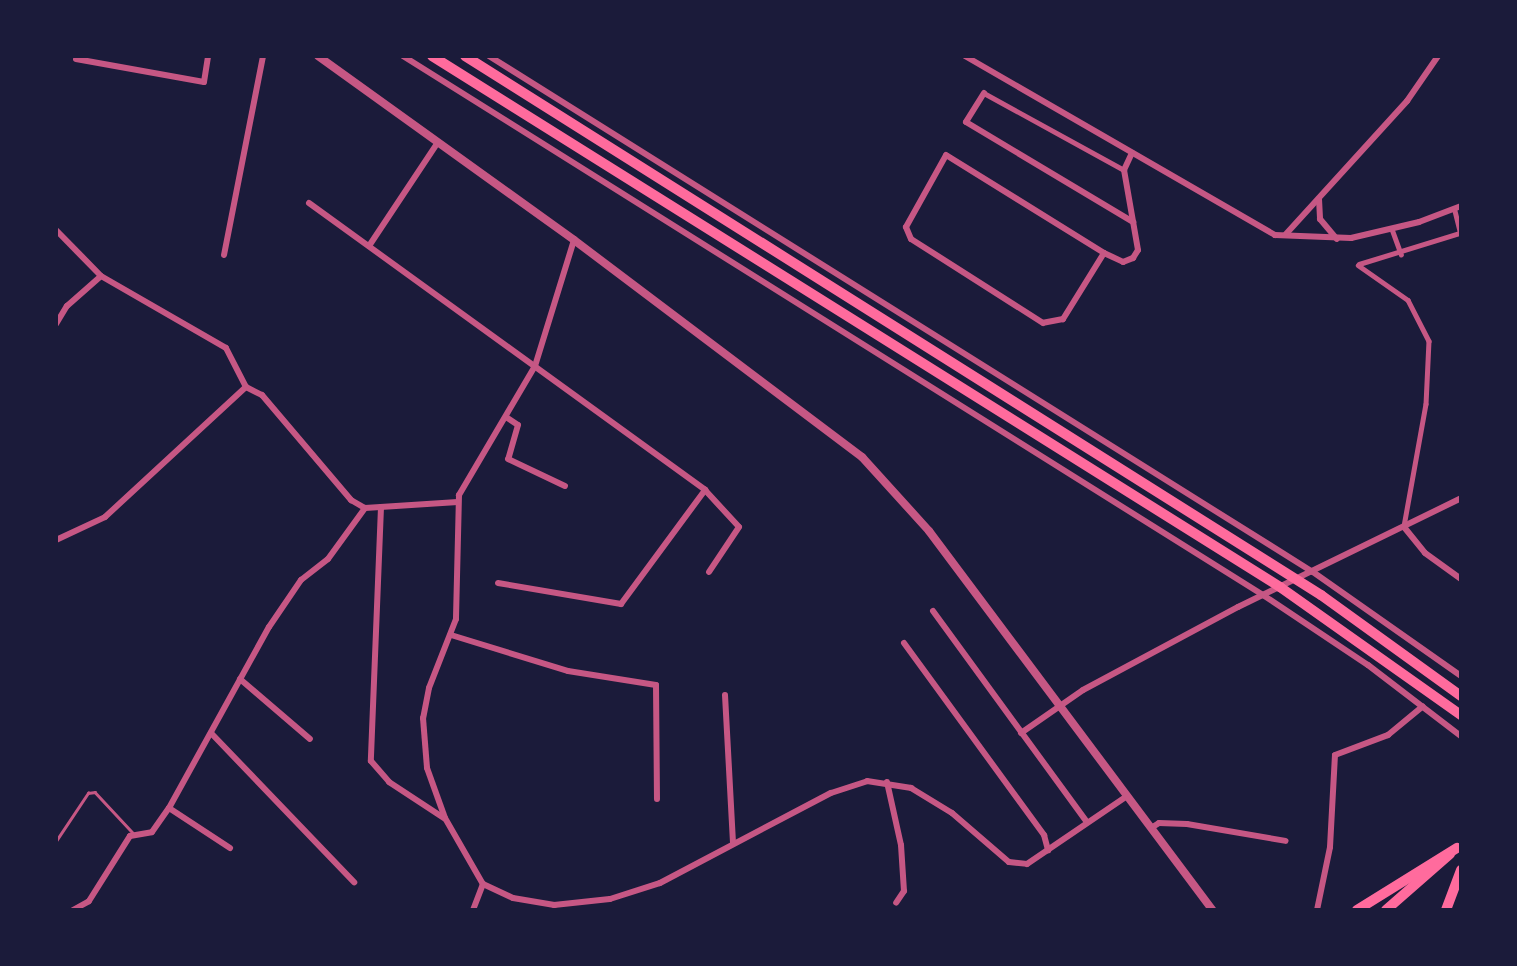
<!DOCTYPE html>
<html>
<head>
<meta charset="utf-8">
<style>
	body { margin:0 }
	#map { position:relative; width:1517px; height:966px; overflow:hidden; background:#1b1b3a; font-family:"Titillium Web",sans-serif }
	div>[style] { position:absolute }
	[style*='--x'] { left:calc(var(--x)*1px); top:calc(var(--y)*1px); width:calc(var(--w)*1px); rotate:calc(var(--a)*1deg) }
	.service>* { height:2.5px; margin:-1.25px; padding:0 1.25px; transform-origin:1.25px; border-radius:1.25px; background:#c65784 }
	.pedestrian>* { height:4.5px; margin:-2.25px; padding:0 2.25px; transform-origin:2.25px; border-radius:2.25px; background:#c65784 }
	.minor>* { height:6px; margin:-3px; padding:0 3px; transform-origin:3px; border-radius:3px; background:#c65784 }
	.tertiary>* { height:8px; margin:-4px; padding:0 4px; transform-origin:4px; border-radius:4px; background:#c65784 }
	.primary>* { height:10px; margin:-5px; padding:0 5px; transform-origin:5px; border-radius:5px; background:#ff6b9d }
	.trunk>* { height:10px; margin:-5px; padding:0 5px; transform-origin:5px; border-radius:5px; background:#ff6b9d }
	span { translate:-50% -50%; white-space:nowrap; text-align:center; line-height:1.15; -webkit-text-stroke:7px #1b1b3a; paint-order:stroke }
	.frame { position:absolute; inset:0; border:58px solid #1b1b3a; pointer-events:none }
</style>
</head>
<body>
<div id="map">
	<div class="service">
		<div style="--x:56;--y:841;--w:58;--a:-56.3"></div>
		<div style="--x:88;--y:793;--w:7;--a:-8"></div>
		<div style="--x:95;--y:792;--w:57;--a:47.1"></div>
	</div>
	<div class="pedestrian">
		<div style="--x:984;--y:93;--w:160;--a:28.8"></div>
		<div style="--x:1392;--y:229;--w:27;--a:70"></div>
		<div style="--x:1359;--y:264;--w:106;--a:-17.1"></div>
		<div style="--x:1460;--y:233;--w:25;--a:-104"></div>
		<div style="--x:1358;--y:265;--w:61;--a:35"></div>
		<div style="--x:1408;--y:300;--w:46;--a:62.9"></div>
		<div style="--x:1429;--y:341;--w:63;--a:92.7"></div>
		<div style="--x:1426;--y:404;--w:124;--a:100.2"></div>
	</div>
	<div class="minor">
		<div style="--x:403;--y:56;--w:1015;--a:32.08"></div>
		<div style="--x:1263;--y:595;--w:126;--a:33.7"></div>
		<div style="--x:1368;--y:665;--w:117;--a:37.4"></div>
		<div style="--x:489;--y:56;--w:972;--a:32.06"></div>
		<div style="--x:1313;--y:572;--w:181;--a:35.1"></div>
		<div style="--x:965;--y:56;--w:358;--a:30"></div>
		<div style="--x:1275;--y:235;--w:76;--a:2.3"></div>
		<div style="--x:1351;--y:238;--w:70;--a:-13.2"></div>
		<div style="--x:1419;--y:222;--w:45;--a:-20.9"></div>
		<div style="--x:76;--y:59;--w:130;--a:10.2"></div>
		<div style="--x:204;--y:82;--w:26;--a:-81"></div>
		<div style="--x:984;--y:93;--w:34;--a:122"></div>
		<div style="--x:966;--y:122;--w:195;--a:30.9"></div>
		<div style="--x:1319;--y:199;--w:20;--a:87"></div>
		<div style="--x:1320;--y:219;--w:26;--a:50"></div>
		<div style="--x:309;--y:203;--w:489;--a:35.9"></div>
		<div style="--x:705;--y:490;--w:50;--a:47.4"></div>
		<div style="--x:739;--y:527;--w:54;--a:123.7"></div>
		<div style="--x:56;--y:230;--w:64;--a:45.6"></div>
		<div style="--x:101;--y:276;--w:144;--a:29.9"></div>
		<div style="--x:226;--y:348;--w:44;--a:62.9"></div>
		<div style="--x:1286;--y:234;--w:180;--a:-47.7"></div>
		<div style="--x:1407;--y:101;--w:55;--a:-55.4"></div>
		<div style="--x:574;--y:240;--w:132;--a:107.2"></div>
		<div style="--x:535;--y:366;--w:150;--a:120.5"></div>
		<div style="--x:459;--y:495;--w:124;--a:91.4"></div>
		<div style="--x:456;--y:619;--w:74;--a:111.4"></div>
		<div style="--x:429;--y:688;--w:31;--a:101"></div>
		<div style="--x:423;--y:718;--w:50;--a:85.4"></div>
		<div style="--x:427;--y:768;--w:53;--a:70.2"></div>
		<div style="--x:445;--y:818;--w:76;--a:60.1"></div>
		<div style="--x:483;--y:884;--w:33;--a:25"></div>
		<div style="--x:513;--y:898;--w:42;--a:9.7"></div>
		<div style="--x:554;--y:905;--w:56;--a:-6.1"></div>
		<div style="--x:610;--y:899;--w:52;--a:-17.7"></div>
		<div style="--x:660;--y:883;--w:193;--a:-27.8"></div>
		<div style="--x:831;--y:793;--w:38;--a:-18"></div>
		<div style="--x:867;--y:781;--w:45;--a:9"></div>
		<div style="--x:911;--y:788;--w:48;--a:31.4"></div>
		<div style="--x:952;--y:813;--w:75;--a:40.7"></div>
		<div style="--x:1009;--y:862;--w:18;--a:6"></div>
		<div style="--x:1027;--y:864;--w:121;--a:-34.2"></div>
		<div style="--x:369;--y:246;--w:125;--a:-56.4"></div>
		<div style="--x:1104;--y:253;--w:78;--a:121.8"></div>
		<div style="--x:1063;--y:319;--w:20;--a:169"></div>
		<div style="--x:1043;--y:323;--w:156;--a:-147.5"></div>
		<div style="--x:911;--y:239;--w:13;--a:-113"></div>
		<div style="--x:906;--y:227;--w:82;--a:-60.9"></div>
		<div style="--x:946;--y:155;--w:186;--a:31.8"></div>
		<div style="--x:1104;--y:253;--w:21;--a:25"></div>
		<div style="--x:1123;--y:262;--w:11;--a:-22"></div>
		<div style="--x:1133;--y:258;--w:9;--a:-58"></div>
		<div style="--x:1138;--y:250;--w:81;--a:-99.9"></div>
		<div style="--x:1124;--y:170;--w:19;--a:-65"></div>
		<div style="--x:224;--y:255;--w:203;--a:-78.9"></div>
		<div style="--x:56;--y:324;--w:21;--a:-59"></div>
		<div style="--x:67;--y:306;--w:45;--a:-41.4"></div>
		<div style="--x:246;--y:387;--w:18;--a:27"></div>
		<div style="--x:262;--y:395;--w:138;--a:49.7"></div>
		<div style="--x:351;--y:500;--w:16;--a:30"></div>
		<div style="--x:506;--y:417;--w:14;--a:34"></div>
		<div style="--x:518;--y:425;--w:35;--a:106"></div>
		<div style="--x:508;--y:459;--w:63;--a:25.3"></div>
		<div style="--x:381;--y:507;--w:254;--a:92.3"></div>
		<div style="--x:371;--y:761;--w:28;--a:49"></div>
		<div style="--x:389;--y:782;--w:66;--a:33.2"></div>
		<div style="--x:365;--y:508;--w:93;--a:-3.7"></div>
		<div style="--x:1404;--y:527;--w:33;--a:51"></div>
		<div style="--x:1425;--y:553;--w:44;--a:35.8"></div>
		<div style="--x:56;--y:540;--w:54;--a:-25.1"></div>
		<div style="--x:105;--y:517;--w:192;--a:-42.7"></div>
		<div style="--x:498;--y:583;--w:125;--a:9.7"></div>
		<div style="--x:621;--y:604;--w:142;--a:-53.6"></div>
		<div style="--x:933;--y:611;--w:261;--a:53.9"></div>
		<div style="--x:451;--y:635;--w:122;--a:17.1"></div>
		<div style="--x:568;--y:671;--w:89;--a:9"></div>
		<div style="--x:656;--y:685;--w:114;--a:89.5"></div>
		<div style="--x:904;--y:643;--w:238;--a:53.9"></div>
		<div style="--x:1044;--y:835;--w:16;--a:75"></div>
		<div style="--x:240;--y:679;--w:92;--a:40.6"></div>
		<div style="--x:725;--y:695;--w:149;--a:86.9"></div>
		<div style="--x:211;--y:733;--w:207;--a:46.2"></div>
		<div style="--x:1021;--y:733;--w:75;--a:-34.7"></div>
		<div style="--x:1083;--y:690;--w:176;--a:-28.2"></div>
		<div style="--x:1238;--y:607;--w:248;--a:-26"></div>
		<div style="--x:887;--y:782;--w:65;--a:77.5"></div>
		<div style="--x:901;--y:845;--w:46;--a:86.3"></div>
		<div style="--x:904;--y:891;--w:14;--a:124"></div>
		<div style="--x:169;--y:808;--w:73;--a:33.3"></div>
		<div style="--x:1151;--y:828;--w:9;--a:-32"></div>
		<div style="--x:1159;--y:823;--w:28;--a:2"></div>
		<div style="--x:1187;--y:824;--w:100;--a:9.7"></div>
		<div style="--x:73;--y:910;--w:18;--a:-29"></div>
		<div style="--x:89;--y:901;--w:77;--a:-57.8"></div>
		<div style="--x:130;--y:836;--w:22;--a:-10"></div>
		<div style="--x:152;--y:832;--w:29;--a:-55"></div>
		<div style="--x:169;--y:808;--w:207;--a:-61.1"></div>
		<div style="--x:269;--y:627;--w:57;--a:-55.8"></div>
		<div style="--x:301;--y:580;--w:34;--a:-38"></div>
		<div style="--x:328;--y:559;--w:63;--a:-54"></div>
		<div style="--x:473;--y:910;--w:28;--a:-69"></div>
		<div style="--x:1317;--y:910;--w:64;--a:-78.3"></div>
		<div style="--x:1330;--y:847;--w:92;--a:-86.9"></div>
		<div style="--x:1335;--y:755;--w:57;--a:-20.7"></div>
		<div style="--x:1388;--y:735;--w:45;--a:-39.6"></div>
	</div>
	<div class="tertiary">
		<div style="--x:318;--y:56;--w:315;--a:35.7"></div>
		<div style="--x:574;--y:240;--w:361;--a:37"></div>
		<div style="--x:862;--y:457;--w:100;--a:47.8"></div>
		<div style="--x:929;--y:531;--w:474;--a:53.2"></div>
	</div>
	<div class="primary">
		<div style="--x:1357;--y:910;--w:118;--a:-31.8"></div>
		<div style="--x:1386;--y:910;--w:85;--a:-41.2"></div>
		<div style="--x:1446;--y:910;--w:43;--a:-69.4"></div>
	</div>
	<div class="trunk">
		<div style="--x:432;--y:56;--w:1001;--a:32.05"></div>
		<div style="--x:1280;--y:587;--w:222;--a:35.3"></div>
		<div style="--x:465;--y:56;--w:1012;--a:32.2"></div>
		<div style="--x:1321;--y:595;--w:173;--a:35.8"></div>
	</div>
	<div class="frame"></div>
</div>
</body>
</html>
